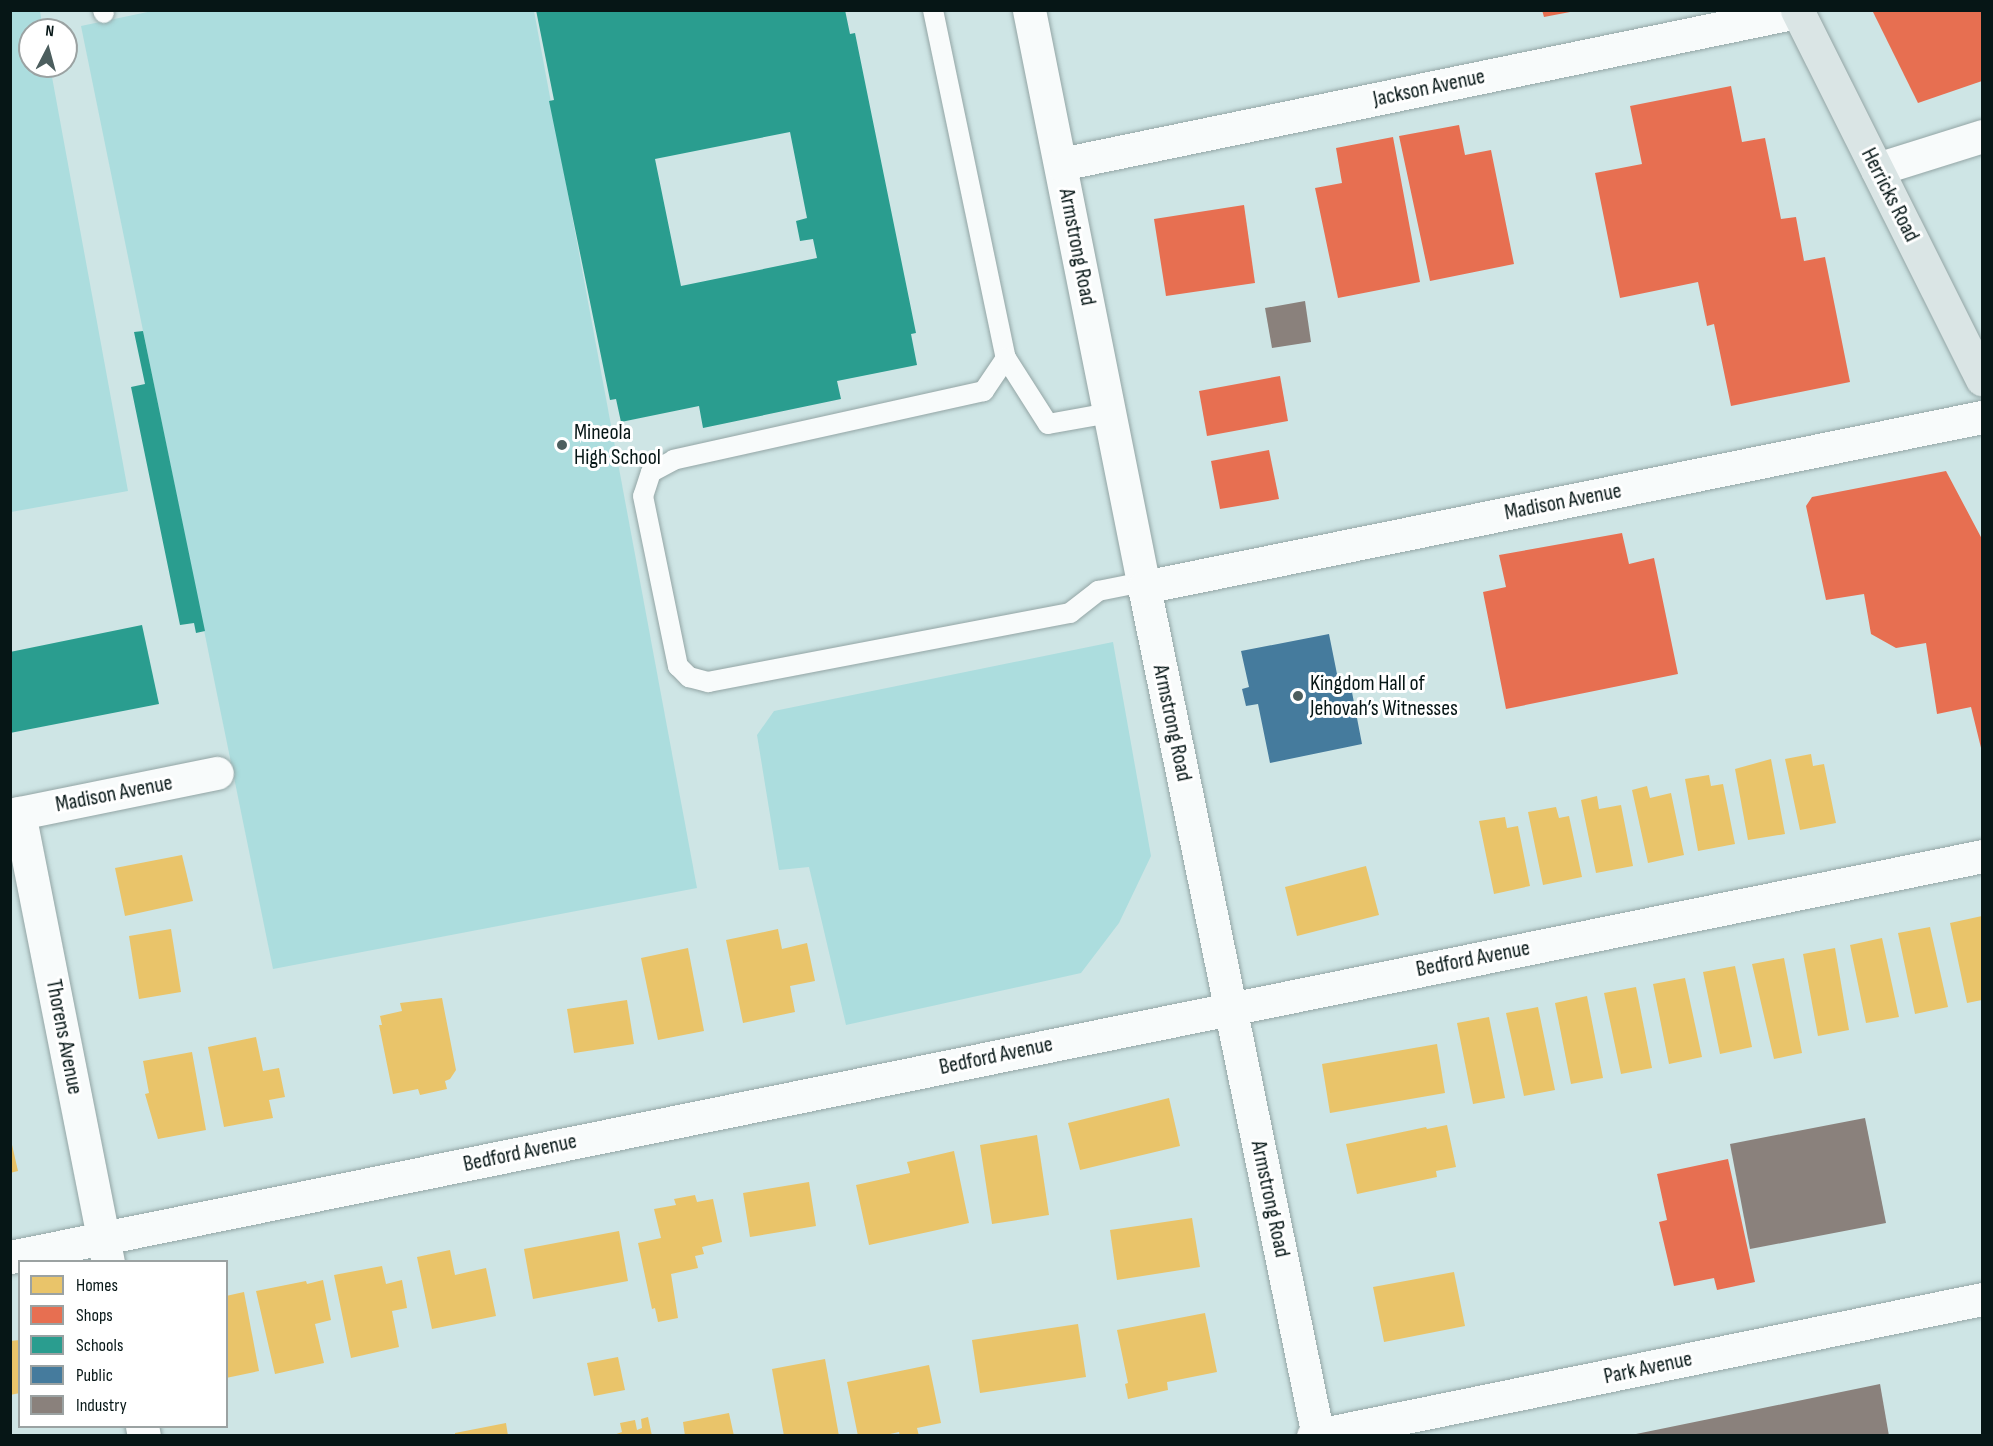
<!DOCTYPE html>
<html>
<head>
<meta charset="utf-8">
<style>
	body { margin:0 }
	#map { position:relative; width:1993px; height:1446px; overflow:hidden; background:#cee5e5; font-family:"Sofia Sans Condensed",sans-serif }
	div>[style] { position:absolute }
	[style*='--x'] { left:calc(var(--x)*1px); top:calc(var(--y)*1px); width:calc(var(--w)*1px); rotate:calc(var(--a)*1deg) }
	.green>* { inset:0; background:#acddde }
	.homes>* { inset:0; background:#e9c46a }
	.shops>* { inset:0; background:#e76f51 }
	.schools>* { inset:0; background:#2a9d8f }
	.public>* { inset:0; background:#457b9d }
	.industry>* { inset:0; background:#8a817c }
	.roads { filter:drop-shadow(0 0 2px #93a5a5) drop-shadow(0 0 2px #93a5a5) }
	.service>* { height:20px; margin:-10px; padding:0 10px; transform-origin:10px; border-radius:10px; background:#f8fbfb }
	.minor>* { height:33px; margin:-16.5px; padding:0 16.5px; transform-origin:16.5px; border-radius:16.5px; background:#f8fbfb }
	.primary>* { height:33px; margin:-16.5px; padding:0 16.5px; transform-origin:16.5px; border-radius:16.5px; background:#dae5e5 }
	.dots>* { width:16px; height:16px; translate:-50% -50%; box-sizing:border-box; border:3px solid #fff; border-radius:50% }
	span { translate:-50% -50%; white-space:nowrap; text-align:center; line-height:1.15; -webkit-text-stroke:6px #fff; paint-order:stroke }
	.street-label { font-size:22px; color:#061616 }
	.poi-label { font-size:22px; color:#061616 }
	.left { translate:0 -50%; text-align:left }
	.frame { position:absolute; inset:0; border:12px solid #061616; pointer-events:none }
	.legend { position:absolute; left:18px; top:1260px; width:210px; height:168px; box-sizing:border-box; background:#fff; border:2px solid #9ba2a2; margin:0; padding:8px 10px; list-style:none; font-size:18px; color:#061616 }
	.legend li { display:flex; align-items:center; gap:12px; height:30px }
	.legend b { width:30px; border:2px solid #9ba2a2 }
	.north { position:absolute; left:18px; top:18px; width:60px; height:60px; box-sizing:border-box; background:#fff; border:2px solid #9ba2a2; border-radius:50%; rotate:6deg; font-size:16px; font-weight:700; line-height:24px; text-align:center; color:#061616 }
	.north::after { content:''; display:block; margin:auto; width:21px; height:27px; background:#4c5e5e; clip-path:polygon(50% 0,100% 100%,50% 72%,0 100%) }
</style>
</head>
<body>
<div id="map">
	<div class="green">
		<div style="clip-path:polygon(11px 10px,40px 11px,43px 30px,30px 30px,30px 66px,50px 66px,128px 491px,11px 512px)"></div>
		<div style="clip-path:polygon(157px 10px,534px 11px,697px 888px,273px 969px,81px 26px)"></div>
		<div style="clip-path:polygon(1113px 642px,1151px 856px,1119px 923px,1081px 973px,846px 1025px,809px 867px,779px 870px,757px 735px,774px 711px)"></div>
	</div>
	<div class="homes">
		<div style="clip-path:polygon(1811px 754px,1813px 766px,1824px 764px,1836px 823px,1800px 830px,1785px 759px)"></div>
		<div style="clip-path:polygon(1771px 759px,1785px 834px,1748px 840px,1735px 769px)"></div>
		<div style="clip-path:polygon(1709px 775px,1711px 786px,1723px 784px,1735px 844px,1698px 851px,1685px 779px)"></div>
		<div style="clip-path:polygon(1647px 786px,1650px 798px,1671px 793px,1684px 855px,1648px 863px,1632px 790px)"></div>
		<div style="clip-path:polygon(1597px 796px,1599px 809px,1621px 805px,1633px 866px,1596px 873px,1581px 800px)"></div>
		<div style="clip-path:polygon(1556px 807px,1559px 818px,1569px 816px,1582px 877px,1543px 885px,1528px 812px)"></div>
		<div style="clip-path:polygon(1505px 817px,1507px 828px,1518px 826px,1530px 886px,1494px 894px,1479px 821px)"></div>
		<div style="clip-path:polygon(182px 855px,193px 901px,125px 916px,115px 868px)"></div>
		<div style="clip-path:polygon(1366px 866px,1379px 915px,1297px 936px,1285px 887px)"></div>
		<div style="clip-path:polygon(1982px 916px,1982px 1000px,1967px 1003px,1950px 923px)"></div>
		<div style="clip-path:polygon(1930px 927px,1948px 1007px,1915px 1014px,1898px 933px)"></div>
		<div style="clip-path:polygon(171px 929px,181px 992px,139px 999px,129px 936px)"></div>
		<div style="clip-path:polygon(778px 929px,782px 949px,807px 943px,815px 981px,790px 986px,795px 1012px,743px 1023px,726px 940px)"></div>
		<div style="clip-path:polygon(1882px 938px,1899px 1017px,1866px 1023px,1850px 945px)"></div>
		<div style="clip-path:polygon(688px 948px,704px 1031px,658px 1040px,641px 958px)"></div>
		<div style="clip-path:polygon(1835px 948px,1849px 1030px,1818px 1036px,1803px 954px)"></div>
		<div style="clip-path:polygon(1784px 958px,1802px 1053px,1774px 1059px,1752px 964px)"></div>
		<div style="clip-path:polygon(1735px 966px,1752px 1047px,1720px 1054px,1703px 972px)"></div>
		<div style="clip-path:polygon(1685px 978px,1702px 1057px,1669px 1064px,1653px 984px)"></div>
		<div style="clip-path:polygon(1636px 987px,1652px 1068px,1621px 1074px,1604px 993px)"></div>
		<div style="clip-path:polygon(1587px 996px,1603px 1078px,1571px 1084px,1555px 1003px)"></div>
		<div style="clip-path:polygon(442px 998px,456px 1070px,450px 1079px,445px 1081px,447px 1089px,420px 1095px,418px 1089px,393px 1094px,379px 1025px,382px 1025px,380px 1016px,402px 1011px,400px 1003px)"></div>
		<div style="clip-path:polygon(627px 1000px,634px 1044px,574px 1053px,567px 1009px)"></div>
		<div style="clip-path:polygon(1538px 1007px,1555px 1090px,1524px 1096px,1506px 1013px)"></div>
		<div style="clip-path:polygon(1489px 1017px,1505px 1098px,1473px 1104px,1457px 1023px)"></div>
		<div style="clip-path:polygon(256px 1037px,263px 1071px,279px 1068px,285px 1097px,269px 1100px,273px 1118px,224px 1127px,208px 1047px)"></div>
		<div style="clip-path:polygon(1437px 1044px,1445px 1093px,1330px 1113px,1322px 1064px)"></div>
		<div style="clip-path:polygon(192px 1052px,206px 1130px,158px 1139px,145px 1094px,149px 1093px,143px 1061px)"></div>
		<div style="clip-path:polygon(1169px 1098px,1180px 1146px,1080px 1170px,1068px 1123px)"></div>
		<div style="clip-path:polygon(1447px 1125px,1456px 1167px,1436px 1171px,1437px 1177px,1357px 1194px,1346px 1144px,1426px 1127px,1427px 1129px)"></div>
		<div style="clip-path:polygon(1037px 1135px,1049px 1215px,992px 1224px,980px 1145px)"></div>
		<div style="clip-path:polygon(10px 1136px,18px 1171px,10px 1173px)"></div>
		<div style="clip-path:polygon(954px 1151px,969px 1223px,869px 1245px,856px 1185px,910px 1173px,907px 1162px)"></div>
		<div style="clip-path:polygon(809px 1182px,816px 1226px,750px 1237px,743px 1193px)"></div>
		<div style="clip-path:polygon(695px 1195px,697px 1202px,713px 1199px,722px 1242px,702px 1247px,704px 1254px,695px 1256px,698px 1268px,671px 1274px,678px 1318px,658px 1322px,655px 1308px,652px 1309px,638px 1243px,661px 1238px,654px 1209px,676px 1205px,674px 1199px)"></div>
		<div style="clip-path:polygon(1192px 1218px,1200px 1267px,1117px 1280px,1110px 1230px)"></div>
		<div style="clip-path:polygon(619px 1231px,628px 1281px,533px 1299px,524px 1249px)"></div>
		<div style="clip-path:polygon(450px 1250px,455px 1275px,486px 1268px,496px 1316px,432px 1329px,417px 1257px)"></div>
		<div style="clip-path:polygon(382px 1266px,386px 1284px,402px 1280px,407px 1308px,392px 1311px,399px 1347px,351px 1358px,334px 1275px)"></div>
		<div style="clip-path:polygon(1454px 1272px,1465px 1326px,1384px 1342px,1373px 1287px)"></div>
		<div style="clip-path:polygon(323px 1280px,331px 1320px,315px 1324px,324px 1363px,275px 1374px,256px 1291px,306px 1281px,307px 1284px)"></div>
		<div style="clip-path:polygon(244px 1292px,259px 1371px,226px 1378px,226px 1296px)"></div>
		<div style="clip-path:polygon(1205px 1313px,1217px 1372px,1167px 1382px,1168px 1390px,1128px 1399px,1125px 1384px,1128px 1383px,1117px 1330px)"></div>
		<div style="clip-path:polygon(1078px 1324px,1086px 1377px,980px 1393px,972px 1340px)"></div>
		<div style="clip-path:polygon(20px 1340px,20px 1393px,10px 1395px,10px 1341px)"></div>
		<div style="clip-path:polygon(618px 1357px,625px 1390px,594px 1396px,587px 1363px)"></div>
		<div style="clip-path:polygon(825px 1359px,839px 1436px,784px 1436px,772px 1369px)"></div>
		<div style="clip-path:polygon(929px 1365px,941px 1423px,917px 1428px,919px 1436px,900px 1436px,899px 1432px,881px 1436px,858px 1436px,847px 1382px)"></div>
		<div style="clip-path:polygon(729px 1413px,734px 1436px,685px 1436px,683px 1422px)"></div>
		<div style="clip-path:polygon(648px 1417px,652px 1436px,611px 1436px,622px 1432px,620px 1423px,635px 1420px,637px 1430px,642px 1428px,641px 1419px)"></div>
		<div style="clip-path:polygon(506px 1423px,508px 1436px,455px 1436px,455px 1433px)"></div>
	</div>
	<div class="shops">
		<div style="clip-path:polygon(1542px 10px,1570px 10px,1570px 12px,1544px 17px)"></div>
		<div style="clip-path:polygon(1872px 10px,1982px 10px,1982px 81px,1918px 103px)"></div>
		<div style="clip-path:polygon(1731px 86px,1742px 142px,1765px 138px,1781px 219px,1796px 217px,1804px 261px,1825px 257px,1850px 382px,1731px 406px,1714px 324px,1707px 326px,1698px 282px,1620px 298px,1595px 173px,1642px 164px,1630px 106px)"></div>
		<div style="clip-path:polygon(1459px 125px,1465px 155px,1491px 150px,1514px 264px,1430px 281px,1399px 136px)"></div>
		<div style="clip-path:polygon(1393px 137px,1420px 282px,1338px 298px,1315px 188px,1342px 183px,1336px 148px)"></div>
		<div style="clip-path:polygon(1244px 205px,1255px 283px,1166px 296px,1154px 219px)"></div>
		<div style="clip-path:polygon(1280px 376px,1288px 421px,1207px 436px,1199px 391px)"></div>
		<div style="clip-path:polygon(1269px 450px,1279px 499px,1220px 509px,1211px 461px)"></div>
		<div style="clip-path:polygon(1946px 471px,1982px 539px,1982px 752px,1971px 707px,1937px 714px,1926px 643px,1896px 648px,1871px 634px,1864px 594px,1826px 600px,1806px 506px,1812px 497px)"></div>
		<div style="clip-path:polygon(1622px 533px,1629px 564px,1654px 558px,1678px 674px,1506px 709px,1483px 592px,1506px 587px,1499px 555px)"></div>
		<div style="clip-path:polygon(1728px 1159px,1755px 1282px,1717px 1290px,1714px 1278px,1674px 1286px,1659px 1222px,1667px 1220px,1657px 1174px)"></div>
	</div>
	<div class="schools">
		<div style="clip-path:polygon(evenodd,536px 10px,845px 10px,850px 34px,855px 33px,916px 333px,911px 334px,917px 365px,837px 381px,841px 399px,703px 428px,699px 406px,621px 422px,616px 399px,610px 400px,549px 101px,554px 100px,536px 10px,790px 132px,807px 218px,796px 221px,800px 241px,813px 239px,817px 258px,681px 286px,655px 159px,790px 132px)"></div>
		<div style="clip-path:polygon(143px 331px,205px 631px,196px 633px,194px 623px,180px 625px,131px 387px,145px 384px,134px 332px)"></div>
		<div style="clip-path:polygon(142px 625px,159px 704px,10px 733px,10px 652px)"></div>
	</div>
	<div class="public">
		<div style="clip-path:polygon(1329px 634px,1340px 689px,1351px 687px,1362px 744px,1270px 763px,1258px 704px,1246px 706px,1242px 689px,1249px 687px,1241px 651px)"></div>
	</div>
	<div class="industry">
		<div style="clip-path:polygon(1305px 301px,1311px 342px,1272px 348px,1265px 308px)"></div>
		<div style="clip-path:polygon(1865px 1118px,1886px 1223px,1750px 1249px,1730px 1144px)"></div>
		<div style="clip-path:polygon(1880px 1384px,1889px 1436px,1636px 1436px,1636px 1434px)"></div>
	</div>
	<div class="roads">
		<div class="service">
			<div style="--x:103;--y:10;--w:3;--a:72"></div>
			<div style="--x:933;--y:10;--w:356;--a:78.2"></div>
			<div style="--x:1006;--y:358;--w:78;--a:57.5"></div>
			<div style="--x:1048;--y:424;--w:63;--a:-10.1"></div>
			<div style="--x:1006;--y:358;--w:40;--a:124"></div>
			<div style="--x:984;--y:391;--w:318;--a:167.5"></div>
			<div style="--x:674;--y:460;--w:26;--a:152"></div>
			<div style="--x:651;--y:472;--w:25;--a:108"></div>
			<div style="--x:643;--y:496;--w:174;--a:78.4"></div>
			<div style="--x:678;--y:666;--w:16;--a:45"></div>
			<div style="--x:689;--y:677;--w:20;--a:15"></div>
			<div style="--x:708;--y:682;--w:369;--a:-10.8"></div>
			<div style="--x:1070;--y:613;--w:36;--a:-38"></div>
			<div style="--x:1098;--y:591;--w:46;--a:-11.3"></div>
		</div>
		<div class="minor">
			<div style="--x:1029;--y:10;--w:588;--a:78.73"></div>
			<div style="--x:1144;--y:587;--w:867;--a:78.42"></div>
			<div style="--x:1061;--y:164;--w:752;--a:-11.67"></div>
			<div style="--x:1877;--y:169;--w:110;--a:-17.4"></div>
			<div style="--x:1144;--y:587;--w:855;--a:-11.47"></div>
			<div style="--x:19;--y:813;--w:458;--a:78.8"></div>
			<div style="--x:10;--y:815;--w:211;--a:-11.5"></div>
			<div style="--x:10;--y:1257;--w:2012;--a:-11.49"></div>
			<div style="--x:142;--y:1426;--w:10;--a:79"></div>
			<div style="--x:1313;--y:1436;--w:683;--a:-11.57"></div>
		</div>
		<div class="primary">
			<div style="--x:1797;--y:10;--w:413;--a:63.4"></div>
		</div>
	</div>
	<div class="dots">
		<div style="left:562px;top:445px;background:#4c5e5e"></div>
		<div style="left:1298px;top:696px;background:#4c5e5e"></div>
	</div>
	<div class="street-label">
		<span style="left:1429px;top:88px;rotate:-12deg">Jackson Avenue</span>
		<span style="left:1890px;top:195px;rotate:63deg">Herricks Road</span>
		<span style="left:1077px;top:247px;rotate:79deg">Armstrong Road</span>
		<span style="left:1563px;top:502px;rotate:-11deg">Madison Avenue</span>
		<span style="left:1172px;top:723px;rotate:78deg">Armstrong Road</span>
		<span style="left:114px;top:794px;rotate:-11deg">Madison Avenue</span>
		<span style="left:1473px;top:959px;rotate:-11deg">Bedford Avenue</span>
		<span style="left:64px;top:1037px;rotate:79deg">Thorens Avenue</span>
		<span style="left:996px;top:1056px;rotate:-12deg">Bedford Avenue</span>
		<span style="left:520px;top:1153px;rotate:-12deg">Bedford Avenue</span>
		<span style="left:1270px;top:1199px;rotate:78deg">Armstrong Road</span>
		<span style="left:1648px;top:1368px;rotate:-12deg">Park Avenue</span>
	</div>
	<div class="poi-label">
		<span class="left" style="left:574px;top:445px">Mineola<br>High School</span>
		<span class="left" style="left:1310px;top:696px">Kingdom Hall of<br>Jehovah’s Witnesses</span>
	</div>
	<div class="frame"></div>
	<ul class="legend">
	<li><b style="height:16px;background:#e9c46a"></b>Homes</li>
	<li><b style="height:16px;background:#e76f51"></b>Shops</li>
	<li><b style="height:16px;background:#2a9d8f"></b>Schools</li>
	<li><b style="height:16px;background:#457b9d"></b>Public</li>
	<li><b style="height:16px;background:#8a817c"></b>Industry</li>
	</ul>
	<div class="north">N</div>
</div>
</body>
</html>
